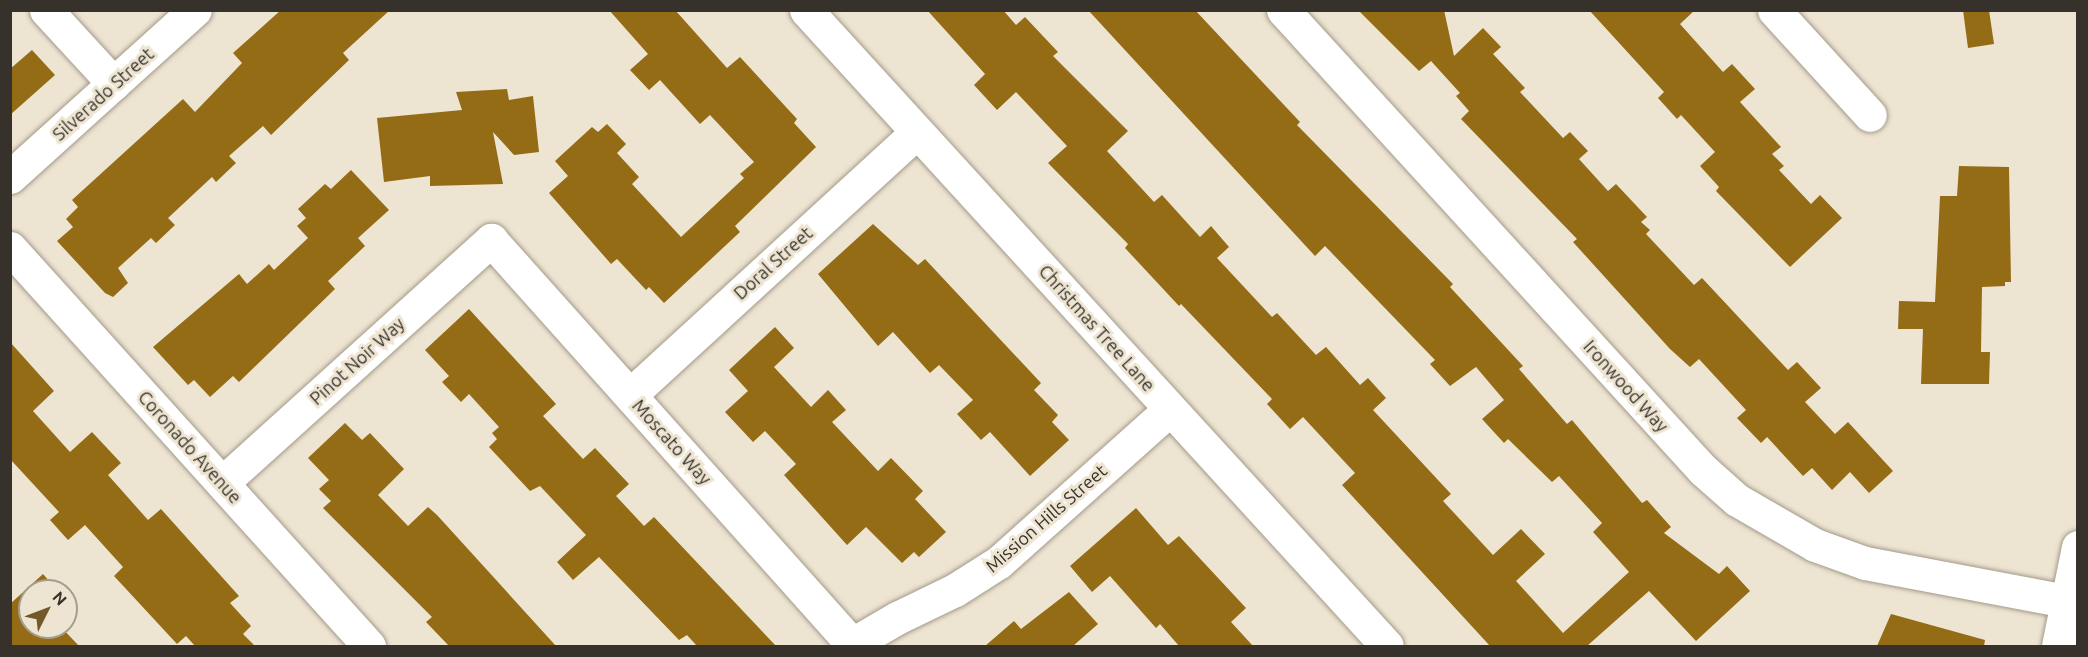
<!DOCTYPE html>
<html>
<head>
<meta charset="utf-8">
<style>
	body { margin:0 }
	#map { position:relative; width:2088px; height:657px; overflow:hidden; background:#eee4d2; font-family:Ubuntu,sans-serif }
	div>[style] { position:absolute }
	[style*='--x'] { left:calc(var(--x)*1px); top:calc(var(--y)*1px); width:calc(var(--w)*1px); rotate:calc(var(--a)*1deg) }
	.building>* { inset:0; background:#936c15 }
	.roads { filter:drop-shadow(0 0 2px #a39a89) drop-shadow(0 0 2px #a39a89) }
	.minor>* { height:33px; margin:-16.5px; padding:0 16.5px; transform-origin:16.5px; border-radius:16.5px; background:#fff }
	span { translate:-50% -50%; white-space:nowrap; text-align:center; line-height:1.15; -webkit-text-stroke:6px #eee4d2; paint-order:stroke }
	.street-label { font-size:18px; color:#36322b }
	.frame { position:absolute; inset:0; border:12px solid #36322b; pointer-events:none }
	.north { position:absolute; left:18px; top:579px; width:60px; height:60px; box-sizing:border-box; background:#eee4d2; border:2px solid #a49d8f; border-radius:50%; rotate:48deg; font-size:16px; font-weight:700; line-height:24px; text-align:center; color:#36322b }
	.north::after { content:''; display:block; margin:auto; width:21px; height:27px; background:#72592a; clip-path:polygon(50% 0,100% 100%,50% 72%,0 100%) }
</style>
</head>
<body>
<div id="map">
	<div class="building">
		<div style="clip-path:polygon(281px 10px,390px 10px,343px 53px,349px 60px,271px 135px,263px 126px,229px 156px,236px 163px,216px 182px,212px 177px,168px 218px,175px 225px,156px 243px,151px 238px,118px 268px,128px 283px,113px 297px,105px 293px,57px 241px,73px 227px,66px 219px,78px 207px,72px 200px,183px 99px,195px 112px,242px 63px,233px 53px)"></div>
		<div style="clip-path:polygon(609px 10px,675px 10px,727px 68px,740px 57px,797px 119px,794px 123px,816px 147px,735px 226px,740px 232px,664px 303px,649px 287px,646px 290px,617px 259px,611px 264px,549px 193px,568px 176px,555px 161px,592px 127px,598px 132px,607px 124px,626px 144px,617px 153px,639px 177px,632px 184px,681px 237px,744px 178px,740px 174px,754px 162px,710px 115px,700px 124px,660px 80px,649px 90px,630px 70px,648px 54px)"></div>
		<div style="clip-path:polygon(927px 10px,1003px 10px,1016px 25px,1025px 17px,1058px 52px,1053px 56px,1128px 131px,1107px 151px,1154px 202px,1162px 195px,1200px 237px,1211px 226px,1229px 247px,1217px 258px,1272px 317px,1277px 313px,1316px 355px,1326px 347px,1360px 385px,1368px 378px,1386px 398px,1373px 410px,1451px 494px,1443px 501px,1493px 555px,1521px 529px,1545px 554px,1516px 581px,1563px 633px,1629px 572px,1593px 532px,1602px 523px,1559px 476px,1552px 482px,1508px 439px,1504px 443px,1482px 419px,1504px 400px,1476px 367px,1450px 386px,1430px 364px,1435px 360px,1325px 246px,1315px 256px,1088px 10px,1195px 10px,1300px 122px,1297px 125px,1453px 284px,1450px 287px,1523px 366px,1519px 369px,1567px 424px,1572px 420px,1642px 503px,1647px 500px,1671px 527px,1664px 533px,1719px 574px,1727px 566px,1750px 591px,1696px 641px,1649px 591px,1587px 646px,1490px 646px,1342px 485px,1355px 473px,1303px 417px,1290px 429px,1267px 404px,1272px 399px,1181px 304px,1179px 306px,1125px 248px,1128px 244px,1048px 163px,1067px 146px,1016px 92px,997px 110px,974px 85px,985px 74px)"></div>
		<div style="clip-path:polygon(1358px 10px,1444px 10px,1454px 56px,1483px 28px,1501px 47px,1493px 54px,1525px 88px,1520px 92px,1563px 138px,1570px 132px,1588px 151px,1579px 159px,1608px 191px,1616px 184px,1647px 217px,1641px 222px,1650px 230px,1646px 234px,1694px 285px,1702px 278px,1788px 370px,1797px 362px,1821px 388px,1805px 402px,1835px 434px,1848px 422px,1893px 471px,1869px 493px,1850px 472px,1832px 490px,1812px 468px,1803px 476px,1767px 437px,1761px 443px,1737px 418px,1746px 410px,1699px 359px,1690px 367px,1670px 349px,1573px 242px,1577px 239px,1461px 119px,1469px 111px,1456px 96px,1460px 93px,1431px 61px,1419px 71px)"></div>
		<div style="clip-path:polygon(1589px 10px,1695px 10px,1680px 24px,1723px 72px,1732px 64px,1755px 89px,1740px 102px,1781px 147px,1772px 154px,1784px 166px,1779px 170px,1811px 204px,1820px 195px,1842px 218px,1790px 267px,1716px 191px,1719px 187px,1700px 166px,1715px 152px,1681px 115px,1677px 119px,1658px 98px,1664px 92px)"></div>
		<div style="clip-path:polygon(1963px 10px,1989px 10px,1994px 44px,1968px 48px)"></div>
		<div style="clip-path:polygon(32px 50px,55px 75px,10px 115px,10px 69px)"></div>
		<div style="clip-path:polygon(507px 89px,509px 100px,533px 96px,539px 152px,514px 155px,493px 132px,503px 184px,430px 186px,430px 176px,384px 182px,377px 118px,462px 110px,456px 92px)"></div>
		<div style="clip-path:polygon(1959px 166px,2009px 167px,2011px 282px,2005px 282px,2005px 286px,1982px 287px,1981px 352px,1990px 352px,1989px 384px,1921px 384px,1923px 329px,1898px 329px,1899px 301px,1935px 302px,1940px 196px,1957px 196px)"></div>
		<div style="clip-path:polygon(351px 170px,389px 210px,358px 238px,365px 246px,328px 281px,335px 289px,239px 382px,233px 376px,210px 397px,194px 380px,188px 385px,153px 347px,239px 274px,247px 284px,269px 264px,274px 270px,308px 238px,297px 226px,306px 218px,298px 209px,325px 184px,331px 189px)"></div>
		<div style="clip-path:polygon(873px 224px,918px 265px,925px 259px,1041px 383px,1034px 390px,1058px 415px,1052px 422px,1069px 440px,1030px 476px,990px 432px,981px 440px,957px 414px,973px 400px,939px 365px,930px 373px,893px 332px,878px 346px,818px 274px)"></div>
		<div style="clip-path:polygon(469px 309px,556px 404px,543px 416px,583px 459px,595px 448px,629px 484px,616px 496px,644px 526px,654px 517px,776px 646px,697px 646px,687px 635px,679px 640px,599px 557px,573px 580px,557px 562px,586px 535px,540px 486px,530px 491px,489px 447px,497px 439px,492px 433px,499px 427px,469px 394px,461px 402px,442px 382px,449px 376px,425px 350px)"></div>
		<div style="clip-path:polygon(775px 327px,794px 348px,774px 367px,811px 407px,828px 390px,846px 410px,832px 422px,878px 471px,891px 458px,923px 491px,915px 499px,946px 532px,919px 557px,914px 552px,902px 563px,866px 527px,847px 545px,784px 475px,796px 464px,765px 431px,753px 442px,725px 412px,748px 391px,729px 370px)"></div>
		<div style="clip-path:polygon(10px 342px,54px 391px,33px 411px,70px 452px,92px 432px,121px 463px,108px 475px,148px 520px,161px 509px,239px 596px,230px 603px,251px 626px,243px 634px,255px 646px,195px 646px,186px 636px,177px 644px,114px 576px,123px 567px,85px 525px,68px 540px,50px 520px,59px 512px,10px 459px)"></div>
		<div style="clip-path:polygon(345px 423px,362px 440px,370px 433px,404px 469px,378px 495px,408px 526px,428px 507px,437px 515px,556px 646px,449px 646px,426px 622px,432px 617px,323px 508px,331px 501px,319px 489px,329px 480px,308px 458px)"></div>
		<div style="clip-path:polygon(1136px 508px,1168px 545px,1179px 536px,1246px 608px,1231px 622px,1253px 646px,1179px 646px,1160px 624px,1156px 628px,1110px 576px,1092px 592px,1070px 566px)"></div>
		<div style="clip-path:polygon(43px 574px,58px 591px,30px 591px,30px 627px,61px 627px,79px 646px,10px 646px,10px 604px)"></div>
		<div style="clip-path:polygon(1069px 592px,1098px 624px,1073px 646px,985px 646px,1014px 621px,1021px 629px)"></div>
		<div style="clip-path:polygon(1891px 614px,1985px 640px,1984px 646px,1877px 646px)"></div>
	</div>
	<div class="roads">
		<div class="minor">
			<div style="--x:46;--y:10;--w:100;--a:47.4"></div>
			<div style="--x:806;--y:10;--w:861;--a:47.59"></div>
			<div style="--x:1283;--y:10;--w:623;--a:47.6"></div>
			<div style="--x:1703;--y:470;--w:45;--a:41.4"></div>
			<div style="--x:1737;--y:500;--w:90;--a:30"></div>
			<div style="--x:1815;--y:545;--w:53;--a:19.8"></div>
			<div style="--x:1865;--y:563;--w:206;--a:10.7"></div>
			<div style="--x:1774;--y:10;--w:142;--a:47.6"></div>
			<div style="--x:10;--y:177;--w:249;--a:-42.1"></div>
			<div style="--x:10;--y:248;--w:536;--a:47.95"></div>
			<div style="--x:630;--y:395;--w:389;--a:-42.5"></div>
			<div style="--x:222;--y:483;--w:363;--a:-42.1"></div>
			<div style="--x:491;--y:240;--w:542;--a:48.22"></div>
			<div style="--x:849;--y:646;--w:56;--a:-30.3"></div>
			<div style="--x:897;--y:618;--w:64;--a:-25.8"></div>
			<div style="--x:955;--y:590;--w:52;--a:-32.5"></div>
			<div style="--x:999;--y:562;--w:229;--a:-41.8"></div>
			<div style="--x:2058;--y:646;--w:101;--a:-78.6"></div>
		</div>
	</div>
	<div class="street-label">
		<span style="left:103px;top:94px;rotate:-42deg">Silverado Street</span>
		<span style="left:773px;top:263px;rotate:-42deg">Doral Street</span>
		<span style="left:1097px;top:328px;rotate:48deg">Christmas Tree Lane</span>
		<span style="left:357px;top:361px;rotate:-42deg">Pinot Noir Way</span>
		<span style="left:1626px;top:386px;rotate:48deg">Ironwood Way</span>
		<span style="left:672px;top:442px;rotate:48deg">Moscato Way</span>
		<span style="left:190px;top:447px;rotate:48deg">Coronado Avenue</span>
		<span style="left:1046px;top:518px;rotate:-41deg">Mission Hills Street</span>
	</div>
	<div class="frame"></div>
	<div class="north">N</div>
</div>
</body>
</html>
